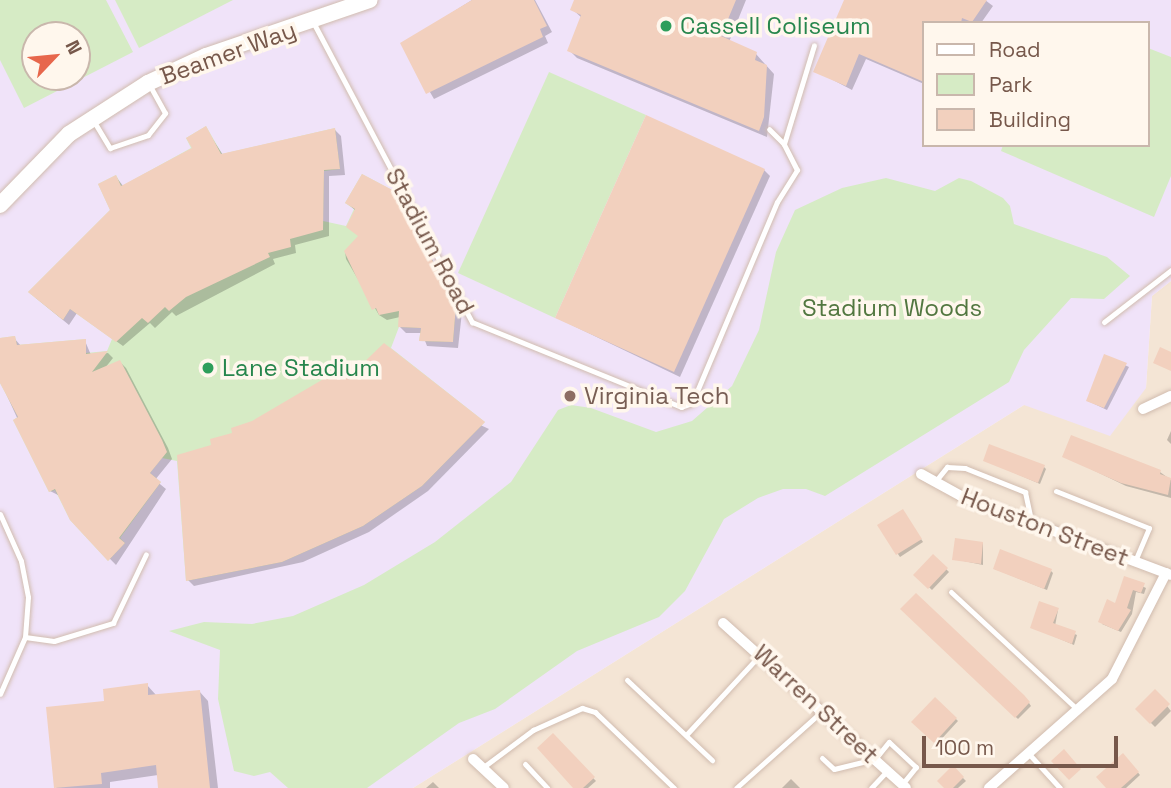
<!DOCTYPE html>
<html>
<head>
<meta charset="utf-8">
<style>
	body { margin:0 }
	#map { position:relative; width:1171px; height:788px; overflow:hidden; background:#fdf3e7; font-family:"Space Grotesk",sans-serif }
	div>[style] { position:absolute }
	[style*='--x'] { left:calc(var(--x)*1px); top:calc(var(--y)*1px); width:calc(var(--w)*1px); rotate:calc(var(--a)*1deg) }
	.residential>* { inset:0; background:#f4e5d5 }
	.education>* { inset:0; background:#f0e3f9 }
	.green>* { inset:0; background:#d6ebc5 }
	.shadow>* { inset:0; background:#0003 }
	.building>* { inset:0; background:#f2d0be }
	.roads { filter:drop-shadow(0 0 2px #d1bcaf) drop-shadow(0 0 2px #d1bcaf) }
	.service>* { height:5px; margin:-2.5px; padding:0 2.5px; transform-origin:2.5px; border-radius:2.5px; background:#fff }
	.minor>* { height:10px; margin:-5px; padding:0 5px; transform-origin:5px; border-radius:5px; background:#fff }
	.secondary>* { height:16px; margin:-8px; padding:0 8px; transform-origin:8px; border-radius:8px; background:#fff }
	.dots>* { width:19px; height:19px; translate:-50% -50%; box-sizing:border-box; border:4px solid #fff7ed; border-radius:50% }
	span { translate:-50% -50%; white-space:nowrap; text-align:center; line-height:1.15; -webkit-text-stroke:7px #fff7ed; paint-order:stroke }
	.leisure-label { font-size:24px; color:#27864d }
	.left { translate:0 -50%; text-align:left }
	.street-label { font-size:24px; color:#77584b }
	.park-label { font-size:24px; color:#527740 }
	.education-label { font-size:24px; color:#785e54 }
	.legend { position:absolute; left:922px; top:21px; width:228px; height:126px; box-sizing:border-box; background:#fff7ed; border:2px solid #c9b7ac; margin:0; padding:9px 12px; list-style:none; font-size:21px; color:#77584b }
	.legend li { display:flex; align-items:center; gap:14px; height:35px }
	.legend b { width:35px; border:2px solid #c9b7ac }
	.north { position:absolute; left:21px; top:21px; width:70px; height:70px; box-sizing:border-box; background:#fff7ed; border:2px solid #c9b7ac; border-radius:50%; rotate:64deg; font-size:19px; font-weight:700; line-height:28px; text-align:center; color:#77584b }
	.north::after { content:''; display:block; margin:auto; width:24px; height:32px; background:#e7674c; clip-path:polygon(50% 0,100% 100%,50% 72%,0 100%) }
	.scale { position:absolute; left:922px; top:736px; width:196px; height:32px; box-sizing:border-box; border:4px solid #77584b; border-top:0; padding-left:9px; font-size:21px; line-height:24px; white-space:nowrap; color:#77584b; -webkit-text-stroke:5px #fff7ed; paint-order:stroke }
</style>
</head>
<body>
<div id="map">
	<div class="residential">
		<div style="clip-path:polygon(1171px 281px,1171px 788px,413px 788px,1024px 405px,1146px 388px,1152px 296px)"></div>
	</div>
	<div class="education">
		<div style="clip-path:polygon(evenodd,0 0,1171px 0,1171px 281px,1152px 296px,1146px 388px,1110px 436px,1024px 405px,413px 788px,0 788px,0 0,924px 23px,1148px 23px,1148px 145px,924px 145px,924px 23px,0 0,35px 35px,77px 35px,77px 77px,35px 77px,35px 35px)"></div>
	</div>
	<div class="green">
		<div style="clip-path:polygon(evenodd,0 0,106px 0,133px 52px,24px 108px,0 60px,0 0,35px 35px,77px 35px,77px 77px,35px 77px,35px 35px)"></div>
		<div style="clip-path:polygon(115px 0,233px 0,139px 48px)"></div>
		<div style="clip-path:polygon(1148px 48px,1171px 57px,1171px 176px,1154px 217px,1001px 151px,1003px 145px,1148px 145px)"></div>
		<div style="clip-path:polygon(549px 72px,646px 115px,555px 318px,458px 273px)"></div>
		<div style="clip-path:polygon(206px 126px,222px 154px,335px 128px,340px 169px,324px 171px,323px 221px,346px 226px,354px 209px,345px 203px,362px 174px,396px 192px,456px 305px,453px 342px,419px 341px,421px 328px,399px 327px,391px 348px,485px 422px,422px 486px,363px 526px,282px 562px,186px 581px,177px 461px,162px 458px,150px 473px,161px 482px,120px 538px,125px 543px,108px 561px,70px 520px,55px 490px,49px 492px,13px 420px,18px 417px,0 383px,0 338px,15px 336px,17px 345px,86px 339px,86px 353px,107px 351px,112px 339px,70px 309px,63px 320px,28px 292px,110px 210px,98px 184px,116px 175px,122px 186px,191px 148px,186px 138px)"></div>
		<div style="clip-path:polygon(886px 178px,935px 191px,959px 178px,971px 181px,1003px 198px,1010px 206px,1014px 224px,1107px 257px,1130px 276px,1104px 299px,1071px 298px,1024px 350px,1009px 382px,825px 496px,806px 489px,783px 489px,758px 498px,724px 519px,685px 591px,659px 617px,577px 651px,495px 709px,459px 723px,367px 788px,288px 788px,270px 772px,254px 776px,234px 771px,218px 699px,220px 650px,169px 631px,204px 622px,252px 624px,293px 616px,364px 585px,435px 542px,511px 482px,558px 410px,571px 405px,591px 408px,656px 432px,692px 421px,732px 386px,759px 330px,776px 252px,795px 210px,842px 188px)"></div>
	</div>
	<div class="shadow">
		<div style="clip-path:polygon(472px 0,535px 0,552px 32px,545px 36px,548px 43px,434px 99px,402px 44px)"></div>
		<div style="clip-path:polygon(576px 0,746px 0,729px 42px,756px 54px,774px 74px,767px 137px,577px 58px,569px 50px,582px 18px,572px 9px)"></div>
		<div style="clip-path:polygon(846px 0,985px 0,993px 6px,981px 23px,924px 23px,924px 84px,866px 59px,852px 90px,816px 71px)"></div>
		<div style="clip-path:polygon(206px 129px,223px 155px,335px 130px,341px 136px,345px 175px,329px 176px,329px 236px,295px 245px,296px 253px,273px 259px,275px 264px,176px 316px,172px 312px,155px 328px,150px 323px,123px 346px,77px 313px,69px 325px,36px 298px,112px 210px,116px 177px,124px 187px,194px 149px)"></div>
		<div style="clip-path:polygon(764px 170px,770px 176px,680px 377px,557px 318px)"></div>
		<div style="clip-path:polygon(396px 195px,462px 312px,458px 348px,427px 346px,422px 333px,406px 333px,400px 327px,400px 317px,387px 320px,379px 315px,346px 259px,345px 251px,360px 237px,356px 211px,347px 203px)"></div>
		<div style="clip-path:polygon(14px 338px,21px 346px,85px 341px,91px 355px,108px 353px,113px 358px,105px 368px,120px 362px,126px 368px,168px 448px,172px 459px,155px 480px,166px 489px,116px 565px,71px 519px,60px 496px,50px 491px,0 380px,0 340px)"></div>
		<div style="clip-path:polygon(1105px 356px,1129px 367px,1107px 410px,1088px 401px)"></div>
		<div style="clip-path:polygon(359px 369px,489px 429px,428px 491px,369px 532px,303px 562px,194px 586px,188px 580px,213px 447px)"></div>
		<div style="clip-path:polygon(1171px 431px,1171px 444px,1167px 440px)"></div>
		<div style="clip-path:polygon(1064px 456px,1160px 472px,1171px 480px,1171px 498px,1126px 486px)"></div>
		<div style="clip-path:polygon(985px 460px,1044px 467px,1046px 469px,1040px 484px)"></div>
		<div style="clip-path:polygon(905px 514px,923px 542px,900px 557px,879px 526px)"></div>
		<div style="clip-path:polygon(983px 543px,983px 565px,954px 559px)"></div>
		<div style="clip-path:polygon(933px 556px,949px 572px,932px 590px,916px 575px)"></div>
		<div style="clip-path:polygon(995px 569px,1051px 571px,1053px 573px,1047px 590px)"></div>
		<div style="clip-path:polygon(1125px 578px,1146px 588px,1144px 594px,1136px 592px,1132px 614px,1121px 632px,1102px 624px,1116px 605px)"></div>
		<div style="clip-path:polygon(903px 609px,1027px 700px,1031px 706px,1018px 719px)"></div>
		<div style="clip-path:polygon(1058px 610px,1055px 626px,1077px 635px,1074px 645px,1032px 627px)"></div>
		<div style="clip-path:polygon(147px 685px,156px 695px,199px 691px,208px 701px,218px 788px,160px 788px,158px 775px,110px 782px,110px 788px,56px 788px,106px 702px)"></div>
		<div style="clip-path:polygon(1155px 691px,1171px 711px,1155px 727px,1137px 709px)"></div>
		<div style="clip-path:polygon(935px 699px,958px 721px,937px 744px,914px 722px)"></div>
		<div style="clip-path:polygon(553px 736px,596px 781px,588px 788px,576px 788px)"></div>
		<div style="clip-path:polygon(1123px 755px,1140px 775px,1126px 788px,1108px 788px)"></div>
		<div style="clip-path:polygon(953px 768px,966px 781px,958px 788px,946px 788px)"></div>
		<div style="clip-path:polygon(791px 779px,800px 788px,782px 788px)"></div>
		<div style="clip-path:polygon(433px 782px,439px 788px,426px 788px)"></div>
	</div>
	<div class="building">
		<div style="clip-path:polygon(472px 0,534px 0,547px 26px,540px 29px,543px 37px,426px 94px,400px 43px)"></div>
		<div style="clip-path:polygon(574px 0,736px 0,721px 36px,757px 52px,755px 60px,767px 65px,764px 117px,759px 131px,567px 51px,581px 15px,570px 10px)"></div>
		<div style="clip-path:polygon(844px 0,987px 0,972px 22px,962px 18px,961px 23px,924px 23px,924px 82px,859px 54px,846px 86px,813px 72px)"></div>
		<div style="clip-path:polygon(646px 115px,765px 169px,674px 372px,555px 318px)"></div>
		<div style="clip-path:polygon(206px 126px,221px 154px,335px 128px,340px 169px,324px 170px,323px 230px,290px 239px,291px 247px,268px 253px,270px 257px,186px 297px,169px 311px,165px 307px,148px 323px,142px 318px,116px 342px,70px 309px,63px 320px,28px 292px,110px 210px,98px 184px,116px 175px,121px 186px,192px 148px,186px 138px)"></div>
		<div style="clip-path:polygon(362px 174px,396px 192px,456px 305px,453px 342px,419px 341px,421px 328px,398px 327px,399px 311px,379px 315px,376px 308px,372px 310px,344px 251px,358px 236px,346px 227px,355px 209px,345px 203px)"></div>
		<div style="clip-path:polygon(15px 336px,17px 345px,86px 339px,86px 354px,108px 351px,92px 372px,120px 360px,162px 440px,167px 452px,150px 473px,161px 482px,119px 538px,125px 543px,108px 561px,70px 520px,55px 489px,49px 492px,13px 420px,18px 417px,0 383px,0 338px)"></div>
		<div style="clip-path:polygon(384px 343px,485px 422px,422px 486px,363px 526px,282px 562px,186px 581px,177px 455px,211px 445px,210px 439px,232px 433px,231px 428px,252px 421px,332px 374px,335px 377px,353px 362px,359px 367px)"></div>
		<div style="clip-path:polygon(1160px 347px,1171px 352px,1171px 371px,1153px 363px)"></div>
		<div style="clip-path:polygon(1104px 354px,1127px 363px,1104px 408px,1086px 401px)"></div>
		<div style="clip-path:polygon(1071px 435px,1161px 470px,1160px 474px,1171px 478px,1168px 495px,1121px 483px,1062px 457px)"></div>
		<div style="clip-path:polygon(989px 444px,1045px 465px,1038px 483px,983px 461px)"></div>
		<div style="clip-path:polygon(903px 509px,922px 539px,896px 555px,877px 525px)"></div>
		<div style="clip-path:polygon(955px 538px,983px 542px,981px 564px,952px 560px)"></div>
		<div style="clip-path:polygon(1000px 549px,1052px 569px,1044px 589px,993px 569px)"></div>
		<div style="clip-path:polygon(933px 554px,948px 568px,928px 589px,913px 575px)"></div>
		<div style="clip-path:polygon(1124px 576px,1145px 583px,1141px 593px,1133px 590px,1127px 608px,1131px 610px,1118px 631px,1098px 622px,1107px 599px,1115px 603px)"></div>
		<div style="clip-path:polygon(916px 593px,1024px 695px,1030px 702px,1015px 718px,900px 609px)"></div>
		<div style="clip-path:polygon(1039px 601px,1059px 608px,1053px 623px,1076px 631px,1072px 644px,1030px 628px)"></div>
		<div style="clip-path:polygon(148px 683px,148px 695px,200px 690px,210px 788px,158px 788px,156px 765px,101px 773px,102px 784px,54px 788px,46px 707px,104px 701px,103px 689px)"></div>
		<div style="clip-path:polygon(1155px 689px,1170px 704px,1150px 724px,1135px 709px)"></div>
		<div style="clip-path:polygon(935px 697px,957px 718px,934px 743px,911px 722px)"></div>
		<div style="clip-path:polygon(553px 733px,595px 777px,583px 788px,573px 788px,537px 748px)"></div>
		<div style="clip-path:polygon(1064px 749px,1081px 769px,1069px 780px,1051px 761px)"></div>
		<div style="clip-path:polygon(1123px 753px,1139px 772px,1121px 788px,1106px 788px,1096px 777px)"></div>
		<div style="clip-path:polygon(953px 765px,964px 777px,953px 788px,944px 788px,937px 781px)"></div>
	</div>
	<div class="roads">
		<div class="service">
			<div style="--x:313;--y:22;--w:340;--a:62.1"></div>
			<div style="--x:472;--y:322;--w:226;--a:22.1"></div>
			<div style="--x:681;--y:407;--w:12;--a:-20"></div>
			<div style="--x:692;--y:403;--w:218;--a:-67.1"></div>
			<div style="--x:777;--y:202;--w:38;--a:-58"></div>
			<div style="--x:797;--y:170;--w:29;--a:-117"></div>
			<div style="--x:784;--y:144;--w:21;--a:-135"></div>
			<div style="--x:93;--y:120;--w:33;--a:59"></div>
			<div style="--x:110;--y:148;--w:40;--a:-18.9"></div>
			<div style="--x:148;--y:135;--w:28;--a:-52"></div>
			<div style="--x:165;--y:113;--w:33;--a:-119"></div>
			<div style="--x:784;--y:144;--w:103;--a:-73.1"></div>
			<div style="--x:1104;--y:322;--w:85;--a:-37.8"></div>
			<div style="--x:934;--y:483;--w:21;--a:-51"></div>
			<div style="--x:947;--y:467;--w:18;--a:3"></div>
			<div style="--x:965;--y:468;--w:65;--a:21.8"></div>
			<div style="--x:1025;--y:492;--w:30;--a:78"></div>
			<div style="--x:1056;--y:491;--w:100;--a:21.7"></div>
			<div style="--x:1149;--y:528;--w:36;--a:113"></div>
			<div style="--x:0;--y:514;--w:51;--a:65.9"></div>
			<div style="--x:21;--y:561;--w:37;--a:79"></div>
			<div style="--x:28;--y:597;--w:40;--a:94.3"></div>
			<div style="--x:25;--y:637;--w:62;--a:113.7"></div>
			<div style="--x:951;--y:592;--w:173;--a:42.9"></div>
			<div style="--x:25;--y:637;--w:29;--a:8"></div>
			<div style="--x:54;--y:641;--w:62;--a:-17"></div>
			<div style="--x:113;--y:623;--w:76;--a:-64.4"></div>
			<div style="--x:627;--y:680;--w:117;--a:43.3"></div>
			<div style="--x:686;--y:735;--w:108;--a:-47.3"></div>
			<div style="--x:1029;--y:754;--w:46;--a:47.6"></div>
			<div style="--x:822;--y:758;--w:16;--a:43"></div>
			<div style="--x:834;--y:769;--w:42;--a:-13.7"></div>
			<div style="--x:875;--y:759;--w:22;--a:-51"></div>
			<div style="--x:889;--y:742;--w:37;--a:43"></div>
			<div style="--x:916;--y:767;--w:22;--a:129"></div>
			<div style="--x:525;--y:764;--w:33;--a:47"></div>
			<div style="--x:482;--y:768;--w:64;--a:-36.7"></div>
			<div style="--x:533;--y:730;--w:54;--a:-24.2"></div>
			<div style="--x:582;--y:708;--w:14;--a:17"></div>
			<div style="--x:595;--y:712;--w:110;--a:43.9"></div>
			<div style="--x:736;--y:788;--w:115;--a:-41.8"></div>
			<div style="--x:871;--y:788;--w:23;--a:-47"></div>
		</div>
		<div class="minor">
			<div style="--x:1143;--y:409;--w:31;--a:-25"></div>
			<div style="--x:921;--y:474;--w:46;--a:28.8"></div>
			<div style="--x:961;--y:496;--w:224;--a:20.6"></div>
			<div style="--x:723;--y:623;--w:246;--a:42"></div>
			<div style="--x:473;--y:759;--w:42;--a:43.1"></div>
			<div style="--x:989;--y:788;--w:164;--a:-41.5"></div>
			<div style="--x:1112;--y:679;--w:119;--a:-63"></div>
		</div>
		<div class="secondary">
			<div style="--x:0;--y:205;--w:99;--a:-45.8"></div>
			<div style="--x:69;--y:134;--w:94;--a:-32.8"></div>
			<div style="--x:148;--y:83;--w:64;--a:-25"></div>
			<div style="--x:206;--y:56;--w:173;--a:-18.9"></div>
		</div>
	</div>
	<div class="dots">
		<div style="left:666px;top:26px;background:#2e9e5b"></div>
		<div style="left:208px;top:368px;background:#2e9e5b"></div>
		<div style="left:570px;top:396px;background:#8d6e63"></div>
	</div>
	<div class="leisure-label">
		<span class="left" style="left:680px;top:26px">Cassell Coliseum</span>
		<span class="left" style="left:222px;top:368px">Lane Stadium</span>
	</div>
	<div class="street-label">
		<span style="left:228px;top:53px;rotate:-20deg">Beamer Way</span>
		<span style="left:430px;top:241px;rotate:62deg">Stadium Road</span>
		<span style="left:1045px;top:527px;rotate:21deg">Houston Street</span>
		<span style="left:816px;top:704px;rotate:43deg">Warren Street</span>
	</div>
	<div class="park-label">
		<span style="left:892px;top:308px">Stadium Woods</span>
	</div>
	<div class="education-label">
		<span class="left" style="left:584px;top:396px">Virginia Tech</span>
	</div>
	<ul class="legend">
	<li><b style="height:9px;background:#fff"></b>Road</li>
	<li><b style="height:19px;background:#d6ebc5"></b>Park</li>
	<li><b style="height:19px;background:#f2d0be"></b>Building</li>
	</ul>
	<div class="north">N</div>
	<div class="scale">100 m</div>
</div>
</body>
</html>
